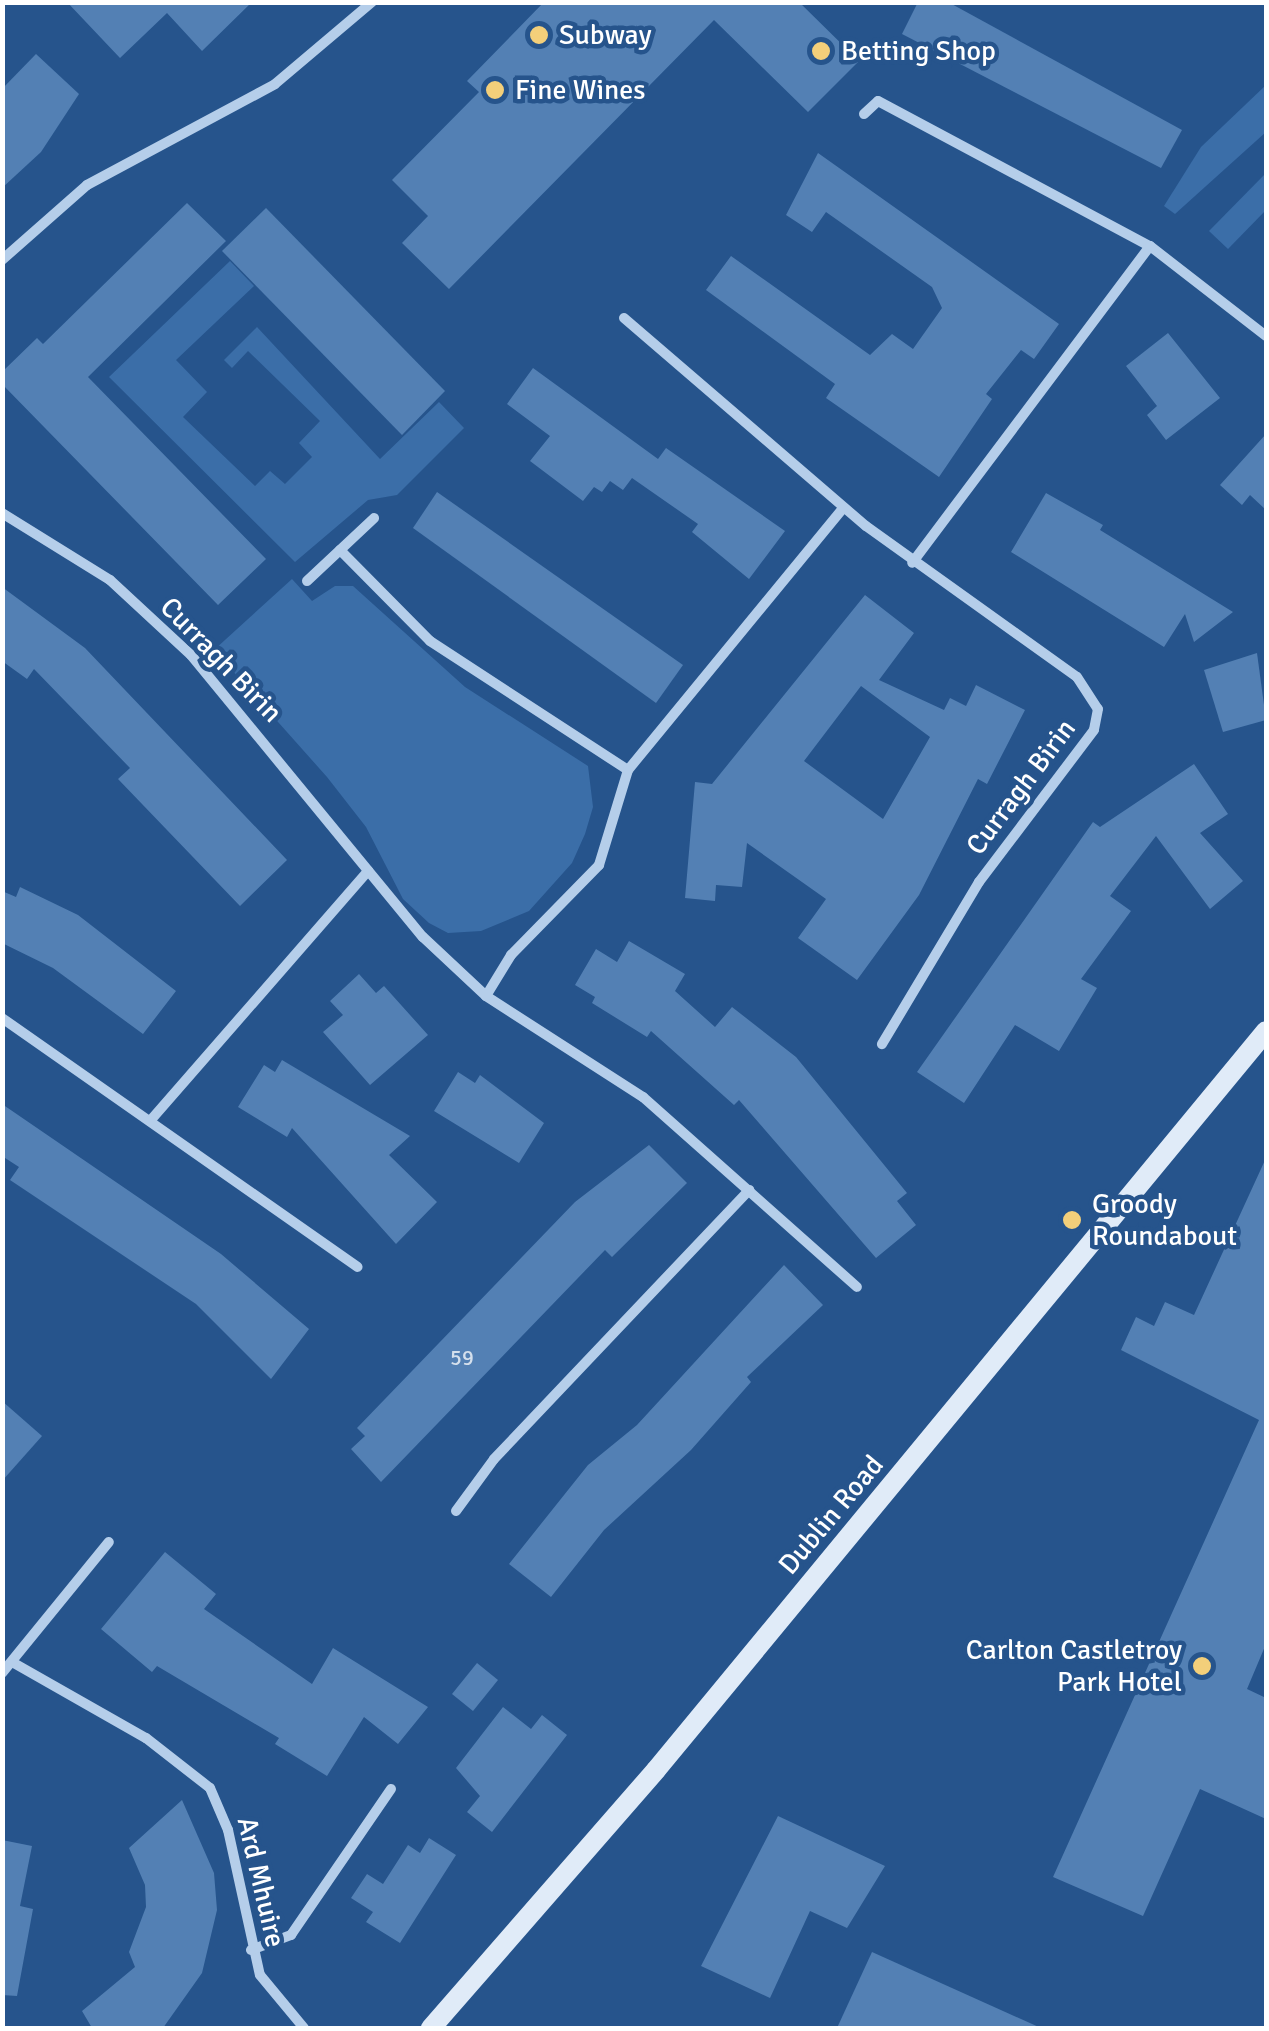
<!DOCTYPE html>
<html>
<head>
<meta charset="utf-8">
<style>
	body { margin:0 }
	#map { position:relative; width:1269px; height:2031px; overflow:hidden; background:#26548c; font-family:Signika,sans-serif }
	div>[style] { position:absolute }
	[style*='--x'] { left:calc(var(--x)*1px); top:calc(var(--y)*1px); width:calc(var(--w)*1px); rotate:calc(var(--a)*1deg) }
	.green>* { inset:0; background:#3b6ea8 }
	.building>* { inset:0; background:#5380b4 }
	.minor>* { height:10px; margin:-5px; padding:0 5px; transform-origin:5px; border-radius:5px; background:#b5ceea }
	.secondary>* { height:20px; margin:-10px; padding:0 10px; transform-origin:10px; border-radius:10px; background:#e0ebf8 }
	.dots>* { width:28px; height:28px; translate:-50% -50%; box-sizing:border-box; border:5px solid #26548c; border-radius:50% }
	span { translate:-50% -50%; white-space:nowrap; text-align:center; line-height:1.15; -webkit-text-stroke:9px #26548c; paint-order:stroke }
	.number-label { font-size:22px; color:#d4dfec }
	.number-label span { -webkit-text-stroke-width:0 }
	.poi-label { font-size:28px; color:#fff }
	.left { translate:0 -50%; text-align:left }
	.right { translate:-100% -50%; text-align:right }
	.street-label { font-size:28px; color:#fff }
	.frame { position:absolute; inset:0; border:5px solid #fff; pointer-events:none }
</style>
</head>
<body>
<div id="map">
	<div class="green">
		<div style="clip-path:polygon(1266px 85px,1266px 132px,1175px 214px,1164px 206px,1201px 147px)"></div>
		<div style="clip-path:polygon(1266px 173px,1266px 210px,1228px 249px,1209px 231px)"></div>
		<div style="clip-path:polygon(230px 261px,254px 286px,176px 360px,207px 392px,183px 417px,255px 486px,270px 471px,285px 484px,312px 457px,299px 443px,320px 421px,248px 351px,232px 368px,224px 360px,257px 327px,380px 459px,439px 402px,464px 428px,397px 495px,368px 500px,295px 562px,109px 377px)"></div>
		<div style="clip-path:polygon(292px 579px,312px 601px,335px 586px,353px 586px,465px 687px,588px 766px,593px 807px,585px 834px,572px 863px,529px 911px,481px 931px,448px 933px,429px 923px,403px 899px,366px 827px,327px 777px,214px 650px)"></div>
	</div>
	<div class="building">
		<div style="clip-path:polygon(67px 2px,252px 2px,202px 51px,167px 13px,120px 58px)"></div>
		<div style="clip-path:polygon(544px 2px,799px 2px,859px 61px,808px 112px,714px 20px,449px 289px,402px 243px,428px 216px,392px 180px,479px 92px,467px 81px)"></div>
		<div style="clip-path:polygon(918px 2px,948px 2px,1182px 130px,1161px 168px,902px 34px)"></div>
		<div style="clip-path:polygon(36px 54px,79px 94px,41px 152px,2px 188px,2px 89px)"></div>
		<div style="clip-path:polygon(818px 153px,1059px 324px,1034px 359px,1021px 350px,986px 394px,992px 399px,939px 477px,826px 398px,835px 384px,706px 290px,731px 256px,870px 355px,892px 334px,913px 349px,942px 308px,932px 287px,826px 212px,812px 232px,786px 215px)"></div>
		<div style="clip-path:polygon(187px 203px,226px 241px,88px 377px,266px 559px,218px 605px,2px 384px,2px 372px,37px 338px,43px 344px)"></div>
		<div style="clip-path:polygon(266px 208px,445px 391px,402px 435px,222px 251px)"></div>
		<div style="clip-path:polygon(1168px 333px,1220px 398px,1166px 440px,1147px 415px,1157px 406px,1126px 366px)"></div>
		<div style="clip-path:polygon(533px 368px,658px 459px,666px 448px,785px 531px,749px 579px,692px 532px,698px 524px,632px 478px,623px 490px,610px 481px,602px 492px,594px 487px,583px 501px,530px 461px,550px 436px,507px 404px)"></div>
		<div style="clip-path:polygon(1266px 434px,1266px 510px,1250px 495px,1242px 505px,1220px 485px)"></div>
		<div style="clip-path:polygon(437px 492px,683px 665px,656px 703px,413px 528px)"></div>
		<div style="clip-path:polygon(1046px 493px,1103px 525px,1100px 530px,1233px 612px,1194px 642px,1185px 614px,1164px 647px,1011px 552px)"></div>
		<div style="clip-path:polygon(2px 587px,85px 648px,287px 860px,240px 906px,118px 779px,130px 768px,34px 669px,27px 679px,2px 661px)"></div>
		<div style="clip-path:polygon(evenodd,865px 595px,914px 633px,879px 680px,944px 710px,950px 698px,966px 706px,976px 685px,1025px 710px,987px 784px,978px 779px,919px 895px,857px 980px,798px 938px,826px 899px,747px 843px,742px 887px,716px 885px,715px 901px,685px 898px,695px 782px,712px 784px,865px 595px,861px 686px,930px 737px,883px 819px,804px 761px,861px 686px)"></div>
		<div style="clip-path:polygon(1257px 653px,1266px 720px,1223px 732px,1204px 670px)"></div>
		<div style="clip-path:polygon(1194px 764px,1228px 814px,1200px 833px,1243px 881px,1210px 909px,1156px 836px,1110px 896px,1131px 911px,1081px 979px,1097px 988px,1059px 1051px,1015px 1025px,964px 1103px,917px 1072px,1093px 822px,1100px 827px)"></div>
		<div style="clip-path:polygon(20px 887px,78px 915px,176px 991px,143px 1034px,53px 968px,2px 943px,2px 891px,16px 897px)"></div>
		<div style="clip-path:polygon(629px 941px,685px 974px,675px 991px,715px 1027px,732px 1007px,796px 1057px,907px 1193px,897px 1201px,916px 1225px,876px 1258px,739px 1100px,734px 1105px,651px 1031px,647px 1037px,592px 1003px,595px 997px,575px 985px,596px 949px,617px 962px)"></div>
		<div style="clip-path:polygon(359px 974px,376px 993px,384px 986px,428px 1035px,370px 1085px,323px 1032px,343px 1015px,330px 1001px)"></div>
		<div style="clip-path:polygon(282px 1060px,410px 1136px,389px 1155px,437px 1202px,396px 1244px,292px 1128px,287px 1137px,238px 1107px,264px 1065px,275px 1072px)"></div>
		<div style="clip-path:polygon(458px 1072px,475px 1083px,480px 1075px,544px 1123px,519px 1163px,434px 1111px)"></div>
		<div style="clip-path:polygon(2px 1104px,221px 1254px,309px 1329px,271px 1379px,196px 1304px,10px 1180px,19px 1167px,2px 1156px)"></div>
		<div style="clip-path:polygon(649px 1145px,687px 1183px,612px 1257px,605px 1250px,381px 1482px,351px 1449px,365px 1436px,357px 1428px,575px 1202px)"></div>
		<div style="clip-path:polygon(1266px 1158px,1266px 1644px,1247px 1689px,1266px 1698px,1266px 1819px,1200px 1789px,1143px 1916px,1053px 1877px,1259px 1420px,1121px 1350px,1136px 1317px,1154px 1326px,1165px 1302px,1194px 1315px)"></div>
		<div style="clip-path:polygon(784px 1265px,823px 1305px,747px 1377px,751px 1382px,691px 1450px,604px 1530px,551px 1597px,509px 1564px,588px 1465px,637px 1425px)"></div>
		<div style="clip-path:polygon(2px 1401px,42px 1436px,2px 1481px)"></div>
		<div style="clip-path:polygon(165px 1552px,216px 1594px,204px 1609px,312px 1684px,333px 1648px,428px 1707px,398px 1744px,364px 1717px,327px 1776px,275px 1744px,279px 1738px,157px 1666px,152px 1672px,101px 1629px)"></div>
		<div style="clip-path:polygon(477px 1663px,498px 1680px,473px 1711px,452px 1694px)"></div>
		<div style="clip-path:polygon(503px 1707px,531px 1729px,542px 1715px,567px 1735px,492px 1832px,467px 1812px,480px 1796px,456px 1768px)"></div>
		<div style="clip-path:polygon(182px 1800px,214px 1873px,217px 1910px,202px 1973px,163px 2028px,92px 2028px,82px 2011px,135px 1967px,129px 1952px,146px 1907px,145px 1885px,129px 1848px)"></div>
		<div style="clip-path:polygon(778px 1816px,885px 1866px,847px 1928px,810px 1911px,770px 1998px,701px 1966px)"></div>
		<div style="clip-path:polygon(429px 1838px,456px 1855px,400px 1943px,366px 1922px,373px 1912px,351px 1898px,367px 1874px,383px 1884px,408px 1845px,420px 1853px)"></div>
		<div style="clip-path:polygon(2px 1840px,32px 1846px,20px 1906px,33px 1909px,17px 1996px,2px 1995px)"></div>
		<div style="clip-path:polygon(872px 1952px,1041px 2028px,837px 2028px)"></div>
	</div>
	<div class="minor">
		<div style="--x:864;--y:114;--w:19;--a:-43"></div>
		<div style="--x:878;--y:101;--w:308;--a:28.1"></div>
		<div style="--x:1150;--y:246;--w:396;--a:126.9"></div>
		<div style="--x:1150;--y:246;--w:147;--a:37.8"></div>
		<div style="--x:2;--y:260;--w:113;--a:-41.4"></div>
		<div style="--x:87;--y:185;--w:213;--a:-28.2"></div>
		<div style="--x:275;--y:84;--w:127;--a:-40.2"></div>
		<div style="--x:624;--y:318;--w:319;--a:40.7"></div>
		<div style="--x:866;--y:526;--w:259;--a:35.6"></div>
		<div style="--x:1077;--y:677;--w:38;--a:57"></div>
		<div style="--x:1098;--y:709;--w:21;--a:101"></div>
		<div style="--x:1094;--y:730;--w:191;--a:127.1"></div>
		<div style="--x:979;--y:882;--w:189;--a:120.9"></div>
		<div style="--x:2;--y:513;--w:127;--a:31.8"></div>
		<div style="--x:110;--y:580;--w:110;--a:42.8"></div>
		<div style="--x:191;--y:655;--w:365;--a:50.6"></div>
		<div style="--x:423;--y:937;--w:86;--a:43.1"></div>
		<div style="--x:486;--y:996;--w:187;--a:32.8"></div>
		<div style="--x:643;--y:1097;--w:286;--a:41.6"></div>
		<div style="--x:340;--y:550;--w:128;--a:45.3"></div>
		<div style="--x:430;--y:641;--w:236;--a:33.1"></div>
		<div style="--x:307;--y:581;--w:92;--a:-43.2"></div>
		<div style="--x:486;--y:996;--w:48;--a:-58.6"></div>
		<div style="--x:511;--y:955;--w:126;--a:-45.6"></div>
		<div style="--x:599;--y:865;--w:99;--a:-73"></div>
		<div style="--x:628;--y:770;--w:339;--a:-50.6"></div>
		<div style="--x:2;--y:1018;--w:434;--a:35"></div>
		<div style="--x:150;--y:1121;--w:332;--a:-48.9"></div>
		<div style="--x:456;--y:1511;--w:64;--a:-53.8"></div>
		<div style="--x:494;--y:1459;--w:371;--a:-46.5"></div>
		<div style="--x:12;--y:1662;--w:154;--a:29.6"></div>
		<div style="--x:146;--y:1738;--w:81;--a:38"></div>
		<div style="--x:210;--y:1788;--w:46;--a:66.8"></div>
		<div style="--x:228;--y:1830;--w:148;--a:77.6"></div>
		<div style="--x:260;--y:1975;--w:69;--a:50.3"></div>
		<div style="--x:2;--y:1673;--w:169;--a:-50.8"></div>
		<div style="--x:251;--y:1950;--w:43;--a:-20.6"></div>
		<div style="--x:291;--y:1935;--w:177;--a:-55.6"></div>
	</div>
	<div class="secondary">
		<div style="--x:431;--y:2028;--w:342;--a:-48.9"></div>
		<div style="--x:656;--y:1770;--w:958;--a:-50.46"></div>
	</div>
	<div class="dots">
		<div style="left:539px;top:35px;background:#f3cf7a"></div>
		<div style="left:821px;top:51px;background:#f3cf7a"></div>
		<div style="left:495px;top:90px;background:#f3cf7a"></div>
		<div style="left:1072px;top:1220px;background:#f3cf7a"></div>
		<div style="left:1202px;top:1666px;background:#f3cf7a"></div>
	</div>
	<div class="number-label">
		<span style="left:462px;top:1358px">59</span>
	</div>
	<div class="poi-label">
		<span class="left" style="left:559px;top:35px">Subway</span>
		<span class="left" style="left:841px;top:51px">Betting Shop</span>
		<span class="left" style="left:515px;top:90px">Fine Wines</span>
		<span class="left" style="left:1092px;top:1220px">Groody<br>Roundabout</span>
		<span class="right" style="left:1182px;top:1666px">Carlton Castletroy<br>Park Hotel</span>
	</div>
	<div class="street-label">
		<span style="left:221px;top:660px;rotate:46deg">Curragh Birin</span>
		<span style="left:1021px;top:787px;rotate:-53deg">Curragh Birin</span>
		<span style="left:831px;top:1515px;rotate:-50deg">Dublin Road</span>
		<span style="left:261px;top:1882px;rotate:77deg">Ard Mhuire</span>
	</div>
	<div class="frame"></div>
</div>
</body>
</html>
